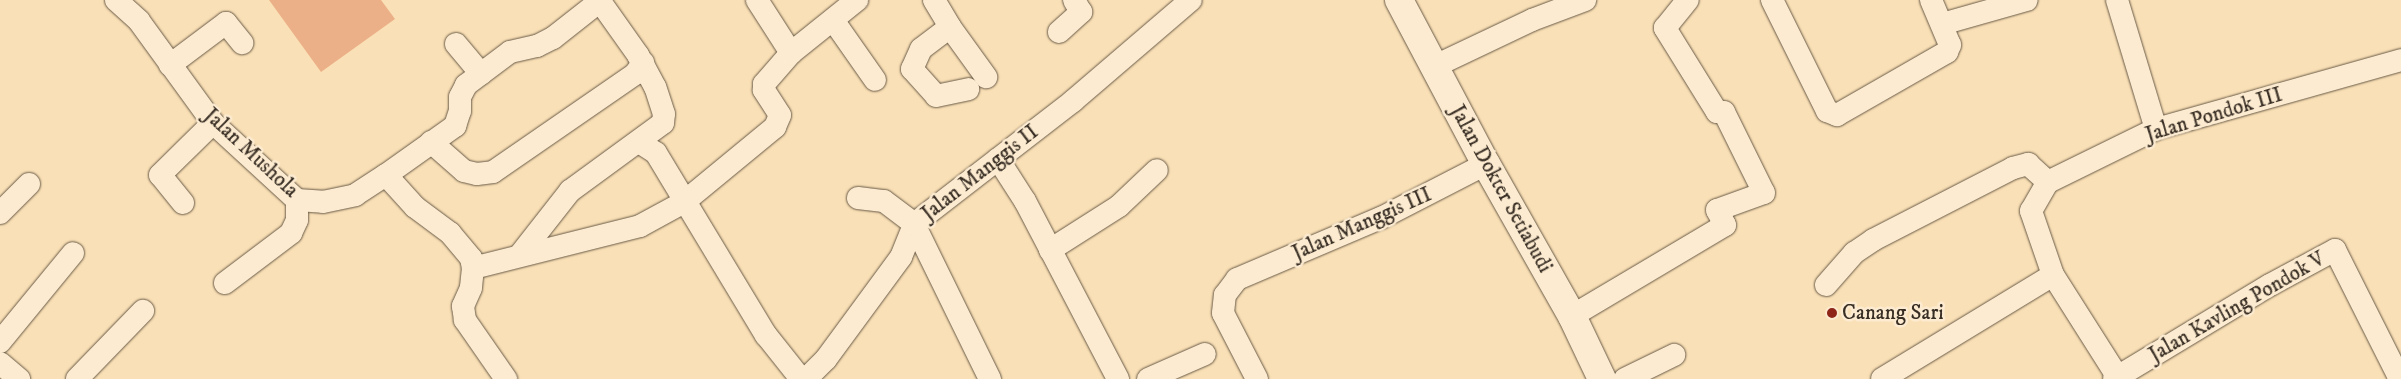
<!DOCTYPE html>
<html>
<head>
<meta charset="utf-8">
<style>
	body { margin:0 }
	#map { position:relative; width:2401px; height:379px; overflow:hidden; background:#fae0b6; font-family:"IM FELL DW Pica",serif }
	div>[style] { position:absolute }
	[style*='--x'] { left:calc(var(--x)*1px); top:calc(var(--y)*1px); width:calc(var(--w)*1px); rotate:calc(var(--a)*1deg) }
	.building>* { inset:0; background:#ebb087 }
	.roads { filter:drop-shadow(0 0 1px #685a48) drop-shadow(0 0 1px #685a48) }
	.minor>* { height:22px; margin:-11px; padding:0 11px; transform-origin:11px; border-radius:11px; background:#fcebd0 }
	.tertiary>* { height:28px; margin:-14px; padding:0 14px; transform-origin:14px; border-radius:14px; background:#fcebd0 }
	.dots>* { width:14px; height:14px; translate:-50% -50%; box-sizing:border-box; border:2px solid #fcebd0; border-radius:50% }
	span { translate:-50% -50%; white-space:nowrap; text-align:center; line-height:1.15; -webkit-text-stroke:5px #fcebd0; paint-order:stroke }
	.street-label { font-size:21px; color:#382e24 }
	.poi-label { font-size:21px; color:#382e24 }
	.left { translate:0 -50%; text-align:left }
</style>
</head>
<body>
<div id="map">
	<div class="building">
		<div style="clip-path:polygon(269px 0,381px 0,395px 19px,321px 72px)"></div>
	</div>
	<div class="roads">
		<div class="minor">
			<div style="--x:116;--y:0;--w:31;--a:42"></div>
			<div style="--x:139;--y:21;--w:126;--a:54"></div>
			<div style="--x:213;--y:123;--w:114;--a:42.5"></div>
			<div style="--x:297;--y:200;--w:26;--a:4"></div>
			<div style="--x:323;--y:202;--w:33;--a:-12"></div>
			<div style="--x:355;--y:195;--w:37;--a:-33"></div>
			<div style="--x:386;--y:175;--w:43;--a:47.8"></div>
			<div style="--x:415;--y:207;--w:44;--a:36.6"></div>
			<div style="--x:450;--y:233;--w:33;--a:50"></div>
			<div style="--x:471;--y:258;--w:10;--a:79"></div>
			<div style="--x:473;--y:268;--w:20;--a:96"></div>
			<div style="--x:471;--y:288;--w:20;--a:114"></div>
			<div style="--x:463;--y:306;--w:14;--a:82"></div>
			<div style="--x:465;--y:320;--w:72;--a:55.2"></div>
			<div style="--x:757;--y:0;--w:63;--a:57.3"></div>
			<div style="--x:934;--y:0;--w:31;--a:59"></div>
			<div style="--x:950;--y:27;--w:36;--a:143"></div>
			<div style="--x:921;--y:49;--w:22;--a:114"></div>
			<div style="--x:912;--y:69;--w:36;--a:48"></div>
			<div style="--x:936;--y:96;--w:33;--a:-12"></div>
			<div style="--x:1772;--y:0;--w:124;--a:63.6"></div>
			<div style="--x:1827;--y:111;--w:11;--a:22"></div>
			<div style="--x:1837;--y:115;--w:127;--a:-29.8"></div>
			<div style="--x:1947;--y:52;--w:8;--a:-67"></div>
			<div style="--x:1950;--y:45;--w:49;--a:-112.9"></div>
			<div style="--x:2117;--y:0;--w:135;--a:73.2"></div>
			<div style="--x:833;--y:20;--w:73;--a:55"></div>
			<div style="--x:1942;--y:24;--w:88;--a:-15.8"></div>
			<div style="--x:950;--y:27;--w:62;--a:54.2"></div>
			<div style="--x:1059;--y:32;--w:30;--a:-42"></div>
			<div style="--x:1081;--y:12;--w:14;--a:-120"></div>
			<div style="--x:456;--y:44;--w:39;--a:50"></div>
			<div style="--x:170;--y:65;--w:70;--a:-36.9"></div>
			<div style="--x:226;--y:23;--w:26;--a:51"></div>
			<div style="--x:1433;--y:67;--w:110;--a:-25.4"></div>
			<div style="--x:1532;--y:20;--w:57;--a:-20.7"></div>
			<div style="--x:431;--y:142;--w:44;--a:41.3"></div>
			<div style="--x:464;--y:171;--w:13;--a:13"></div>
			<div style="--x:477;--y:174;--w:16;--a:-7"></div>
			<div style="--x:493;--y:172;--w:173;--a:-34.6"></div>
			<div style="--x:635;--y:74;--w:14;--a:-54"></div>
			<div style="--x:639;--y:142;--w:20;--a:33"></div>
			<div style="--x:656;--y:153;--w:213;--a:58.9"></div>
			<div style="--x:766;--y:335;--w:56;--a:51.5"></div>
			<div style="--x:998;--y:159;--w:50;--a:57.3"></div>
			<div style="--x:1025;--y:201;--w:201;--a:62.4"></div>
			<div style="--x:386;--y:175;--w:85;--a:-35.4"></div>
			<div style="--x:455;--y:126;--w:16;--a:-72"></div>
			<div style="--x:460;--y:111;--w:14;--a:-90"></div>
			<div style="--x:460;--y:97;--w:13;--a:-63"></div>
			<div style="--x:466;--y:85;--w:55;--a:-36.9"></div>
			<div style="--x:510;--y:52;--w:28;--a:-13"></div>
			<div style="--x:537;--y:46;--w:18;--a:-27"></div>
			<div style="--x:553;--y:38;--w:60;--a:-38.2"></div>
			<div style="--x:858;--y:198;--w:26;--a:7"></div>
			<div style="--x:884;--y:201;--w:38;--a:37"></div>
			<div style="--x:914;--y:224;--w:173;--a:63.9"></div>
			<div style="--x:183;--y:203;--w:36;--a:-129"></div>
			<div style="--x:160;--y:175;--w:74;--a:-44.5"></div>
			<div style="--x:0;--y:213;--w:41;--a:-45"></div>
			<div style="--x:1050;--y:250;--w:82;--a:-32.5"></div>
			<div style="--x:1119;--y:206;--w:52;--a:-43.5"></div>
			<div style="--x:519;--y:256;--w:83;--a:-51.9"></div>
			<div style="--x:570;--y:191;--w:115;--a:-36.2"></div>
			<div style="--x:663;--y:123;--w:9;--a:-84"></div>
			<div style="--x:664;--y:114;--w:28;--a:-108"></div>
			<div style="--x:655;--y:87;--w:36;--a:-118"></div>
			<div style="--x:638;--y:55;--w:67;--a:-125.3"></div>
			<div style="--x:473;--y:268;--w:172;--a:-14.1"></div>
			<div style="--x:640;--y:226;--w:50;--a:-28.6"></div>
			<div style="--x:684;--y:202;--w:118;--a:-39.5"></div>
			<div style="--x:775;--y:127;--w:13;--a:-67"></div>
			<div style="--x:780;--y:115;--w:30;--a:-123"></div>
			<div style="--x:764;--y:90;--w:6;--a:-90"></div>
			<div style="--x:764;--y:84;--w:41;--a:-48.9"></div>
			<div style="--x:791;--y:53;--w:85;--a:-38.8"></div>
			<div style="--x:225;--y:283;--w:83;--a:-37.1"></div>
			<div style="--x:291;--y:233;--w:14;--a:-65"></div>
			<div style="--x:297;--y:220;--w:20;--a:-90"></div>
			<div style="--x:1826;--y:285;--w:43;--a:-48.8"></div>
			<div style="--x:1854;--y:253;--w:23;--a:-34"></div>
			<div style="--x:1873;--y:240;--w:157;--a:-27.2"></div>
			<div style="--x:2013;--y:168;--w:16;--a:-15"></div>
			<div style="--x:2028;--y:164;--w:27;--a:42"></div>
			<div style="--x:1572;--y:316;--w:178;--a:-30.7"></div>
			<div style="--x:1725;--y:225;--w:17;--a:-118"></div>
			<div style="--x:1717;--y:210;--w:50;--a:-19.9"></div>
			<div style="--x:1764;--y:193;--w:90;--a:-116.3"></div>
			<div style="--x:1724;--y:112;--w:7;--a:180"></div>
			<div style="--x:1717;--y:112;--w:99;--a:-121.8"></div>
			<div style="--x:1665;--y:28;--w:36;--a:-51"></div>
			<div style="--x:0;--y:342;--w:115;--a:-50.6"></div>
			<div style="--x:0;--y:363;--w:25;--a:40"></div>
			<div style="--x:77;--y:379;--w:95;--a:-45.9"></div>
			<div style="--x:806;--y:379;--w:28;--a:-45"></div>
			<div style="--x:826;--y:359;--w:127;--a:-53.7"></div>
			<div style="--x:901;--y:257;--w:35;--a:-68"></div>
			<div style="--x:914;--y:224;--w:201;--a:-37.7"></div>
			<div style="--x:1073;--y:101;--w:155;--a:-40.6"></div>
			<div style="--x:1148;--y:379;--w:62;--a:-23.7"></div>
			<div style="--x:1257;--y:379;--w:74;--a:-117.3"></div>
			<div style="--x:1223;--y:313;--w:18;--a:-84"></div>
			<div style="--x:1225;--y:295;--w:20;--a:-53"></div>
			<div style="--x:1237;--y:279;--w:156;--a:-23"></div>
			<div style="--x:1381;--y:218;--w:118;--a:-27.2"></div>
			<div style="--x:1625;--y:379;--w:55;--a:-26.1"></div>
			<div style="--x:1882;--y:379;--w:200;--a:-31.3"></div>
			<div style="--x:2114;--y:379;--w:182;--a:-31.1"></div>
			<div style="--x:2270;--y:285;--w:74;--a:-28.3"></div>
			<div style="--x:2335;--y:250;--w:140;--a:63.3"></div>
			<div style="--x:2398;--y:375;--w:4;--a:-34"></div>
			<div style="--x:2119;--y:379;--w:123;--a:-122.4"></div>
			<div style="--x:2053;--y:275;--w:68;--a:-109"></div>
			<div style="--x:2031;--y:211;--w:34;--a:-60"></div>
			<div style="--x:2048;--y:182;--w:120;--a:-26.1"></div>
			<div style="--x:2156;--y:129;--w:255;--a:-15.7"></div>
		</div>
		<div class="tertiary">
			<div style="--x:1399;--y:0;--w:186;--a:62.1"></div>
			<div style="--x:1486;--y:164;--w:175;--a:60.5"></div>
			<div style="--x:1572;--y:316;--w:70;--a:64.5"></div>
		</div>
	</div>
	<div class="dots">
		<div style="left:1832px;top:313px;background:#8f2418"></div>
	</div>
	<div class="street-label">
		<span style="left:2214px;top:115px;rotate:-17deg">Jalan Pondok III</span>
		<span style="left:251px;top:153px;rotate:43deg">Jalan Mushola</span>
		<span style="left:980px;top:173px;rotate:-38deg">Jalan Manggis II</span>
		<span style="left:1501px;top:189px;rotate:61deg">Jalan Dokter Setiabudi</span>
		<span style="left:1362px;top:224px;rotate:-24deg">Jalan Manggis III</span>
		<span style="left:2237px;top:307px;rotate:-30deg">Jalan Kavling Pondok V</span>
	</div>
	<div class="poi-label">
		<span class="left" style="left:1842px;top:313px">Canang Sari</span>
	</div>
</div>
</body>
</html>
